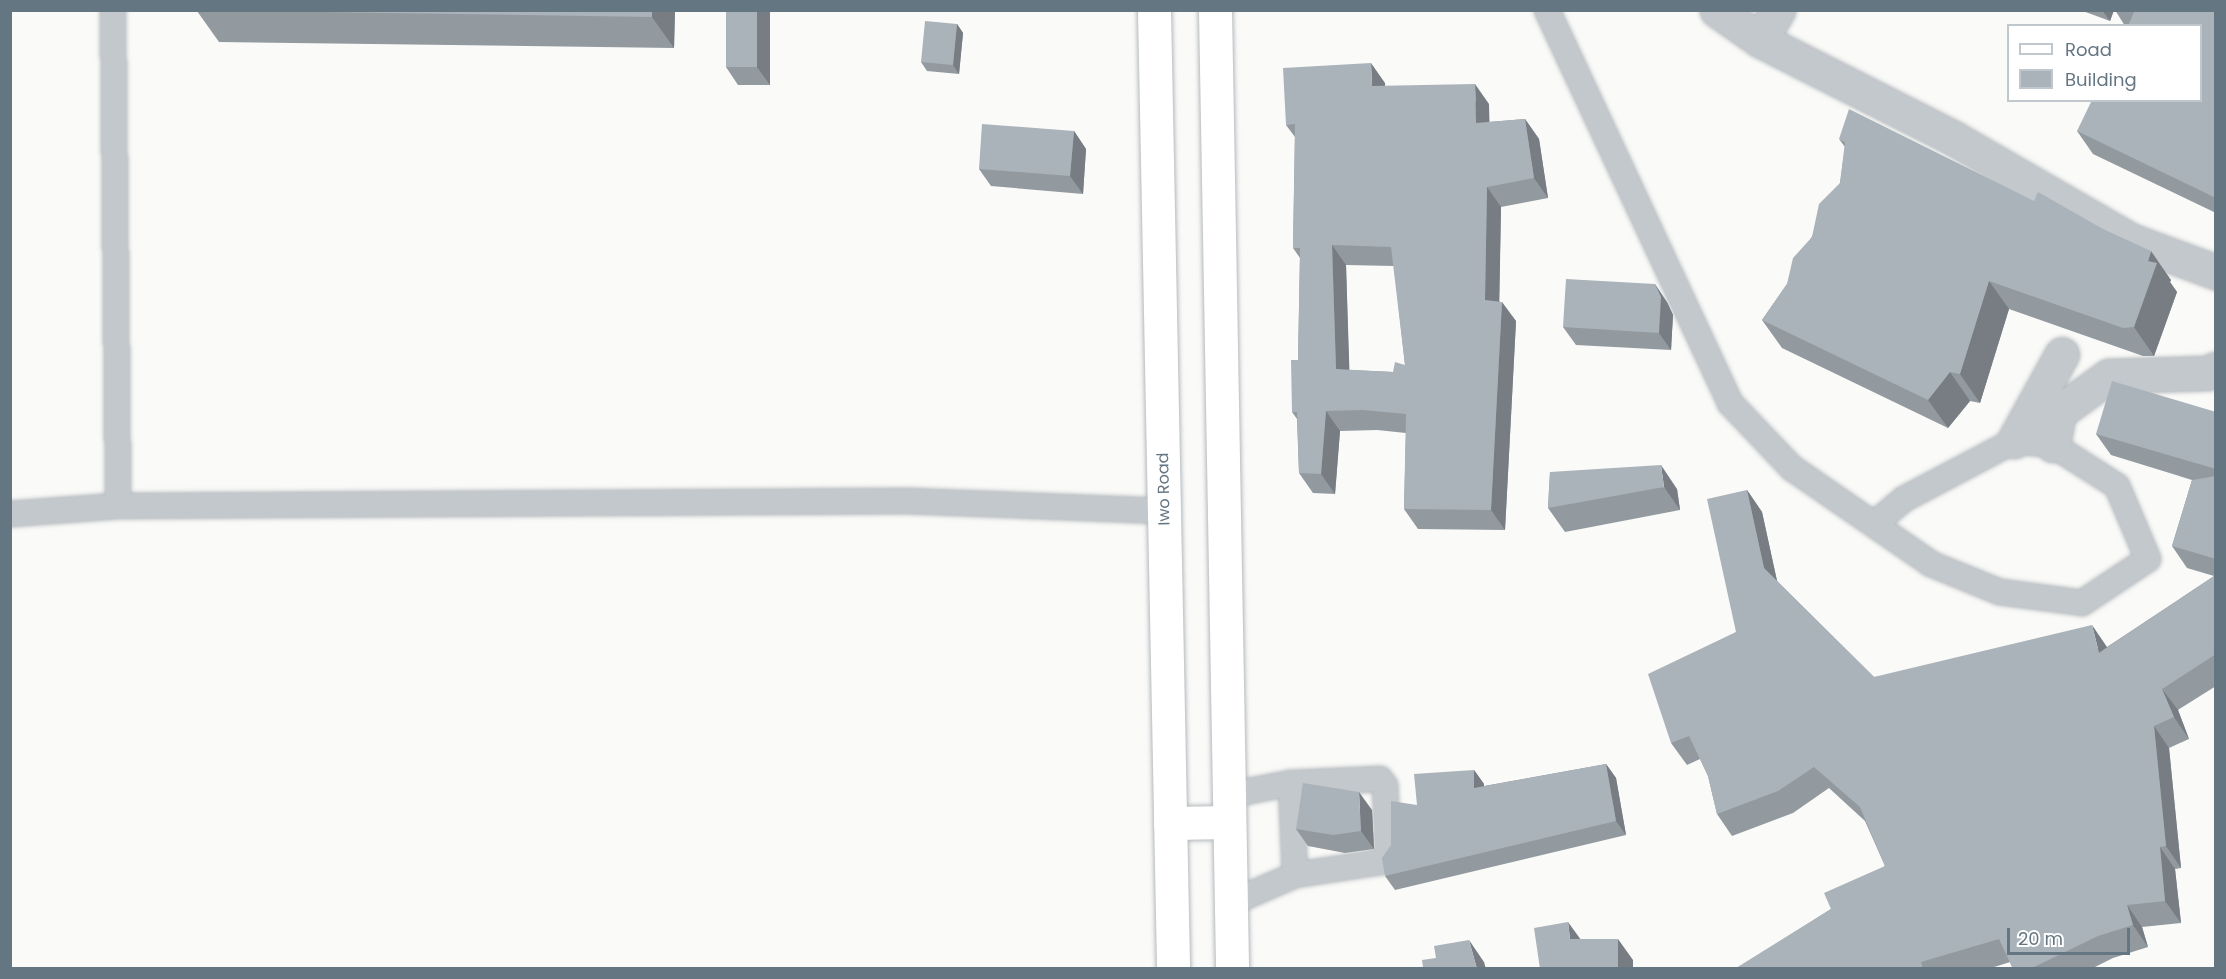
<!DOCTYPE html>
<html>
<head>
<meta charset="utf-8">
<style>
	body { margin:0 }
	#map { position:relative; width:2226px; height:979px; overflow:hidden; background:#fafaf8; font-family:Poppins,sans-serif }
	div>[style] { position:absolute }
	[style*='--x'] { left:calc(var(--x)*1px); top:calc(var(--y)*1px); width:calc(var(--w)*1px); rotate:calc(var(--a)*1deg) }
	.roads { filter:drop-shadow(0 0 2px #b5babe) drop-shadow(0 0 2px #b5babe) }
	.lane>* { height:24px; margin:-12px; padding:0 12px; transform-origin:12px; border-radius:12px; background:#c3c8cc }
	.street>* { height:33px; margin:-16.5px; padding:0 16.5px; transform-origin:16.5px; border-radius:16.5px; background:#c3c8cc }
	.primary>* { height:33px; margin:-16.5px; padding:0 16.5px; transform-origin:16.5px; border-radius:16.5px; background:#fff }
	.wall>* { inset:0; background:#929a9f }
	.shaded-wall>* { inset:0; background:#777d82 }
	.building>* { inset:0; background:#aab3b9 }
	span { translate:-50% -50%; white-space:nowrap; text-align:center; line-height:1.15; -webkit-text-stroke:6px #fff; paint-order:stroke }
	.street-label { font-size:16px; color:#657683 }
	.frame { position:absolute; inset:0; border:12px solid #657683; pointer-events:none }
	.legend { position:absolute; left:2007px; top:24px; width:195px; height:78px; box-sizing:border-box; background:#fff; border:2px solid #c1c8cd; margin:0; padding:8px 10px; list-style:none; font-size:18px; color:#657683 }
	.legend li { display:flex; align-items:center; gap:12px; height:30px }
	.legend b { width:30px; border:2px solid #c1c8cd }
	.scale { position:absolute; left:2007px; top:928px; width:123px; height:27px; box-sizing:border-box; border:3px solid #657683; border-top:0; padding-left:8px; font-size:18px; line-height:21px; white-space:nowrap; color:#657683; -webkit-text-stroke:4px #fff; paint-order:stroke }
</style>
</head>
<body>
<div id="map">
	<div class="roads">
		<div class="lane">
			<div style="--x:113;--y:10;--w:496;--a:89.4"></div>
			<div style="--x:1547;--y:10;--w:434;--a:65"></div>
			<div style="--x:1730;--y:403;--w:90;--a:46.4"></div>
			<div style="--x:1792;--y:468;--w:169;--a:34.6"></div>
			<div style="--x:1931;--y:564;--w:74;--a:22.1"></div>
			<div style="--x:2000;--y:592;--w:83;--a:7.6"></div>
			<div style="--x:2082;--y:603;--w:79;--a:-33.7"></div>
			<div style="--x:2148;--y:559;--w:79;--a:-113"></div>
			<div style="--x:2117;--y:486;--w:76;--a:-147.4"></div>
			<div style="--x:2053;--y:445;--w:39;--a:-174"></div>
			<div style="--x:2014;--y:441;--w:124;--a:152.2"></div>
			<div style="--x:1904;--y:499;--w:39;--a:140"></div>
			<div style="--x:10;--y:514;--w:108;--a:-4.2"></div>
			<div style="--x:118;--y:506;--w:789;--a:-0.36"></div>
			<div style="--x:907;--y:501;--w:258;--a:2.2"></div>
			<div style="--x:1291;--y:783;--w:89;--a:-2.6"></div>
			<div style="--x:1380;--y:779;--w:9;--a:54"></div>
			<div style="--x:1385;--y:786;--w:62;--a:87.2"></div>
			<div style="--x:1388;--y:848;--w:9;--a:96"></div>
			<div style="--x:1387;--y:857;--w:8;--a:140"></div>
			<div style="--x:1381;--y:862;--w:87;--a:171.4"></div>
			<div style="--x:1229;--y:795;--w:63;--a:-11"></div>
			<div style="--x:1291;--y:783;--w:92;--a:87.5"></div>
			<div style="--x:1295;--y:875;--w:70;--a:156.4"></div>
		</div>
		<div class="street">
			<div style="--x:1717;--y:10;--w:52;--a:34.9"></div>
			<div style="--x:1760;--y:40;--w:219;--a:26.9"></div>
			<div style="--x:1955;--y:139;--w:204;--a:30"></div>
			<div style="--x:2132;--y:241;--w:90;--a:20.3"></div>
			<div style="--x:1760;--y:40;--w:35;--a:-59"></div>
			<div style="--x:2014;--y:441;--w:99;--a:-61.1"></div>
			<div style="--x:2053;--y:445;--w:34;--a:-80"></div>
			<div style="--x:2059;--y:412;--w:62;--a:-35.8"></div>
			<div style="--x:2109;--y:376;--w:98;--a:-1.8"></div>
			<div style="--x:2207;--y:373;--w:10;--a:-24"></div>
		</div>
		<div class="primary">
			<div style="--x:1154;--y:10;--w:958;--a:88.86"></div>
			<div style="--x:1215;--y:10;--w:958;--a:88.98"></div>
			<div style="--x:1170;--y:823;--w:59;--a:-1"></div>
		</div>
	</div>
	<div class="wall">
		<div style="clip-path:polygon(675px 10px,674px 48px,219px 42px,197px 11px)"></div>
		<div style="clip-path:polygon(726px 10px,770px 10px,770px 85px,738px 85px,726px 67px)"></div>
		<div style="clip-path:polygon(2080px 10px,2114px 10px,2110px 21px)"></div>
		<div style="clip-path:polygon(2115px 10px,2216px 10px,2216px 213px,2093px 154px,2077px 131px,2200px 26px,2125px 26px)"></div>
		<div style="clip-path:polygon(957px 24px,963px 33px,959px 74px,927px 71px,921px 62px)"></div>
		<div style="clip-path:polygon(evenodd,1385px 83px,1385px 86px,1489px 104px,1489px 122px,1525px 119px,1539px 139px,1548px 198px,1501px 207px,1499px 301px,1516px 321px,1505px 530px,1418px 529px,1404px 509px,1406px 433px,1377px 430px,1340px 431px,1335px 494px,1313px 493px,1299px 473px,1297px 419px,1292px 412px,1298px 360px,1300px 258px,1293px 248px,1295px 137px,1286px 125px,1385px 83px,1346px 265px,1394px 266px,1405px 365px,1393px 372px,1349px 370px,1346px 265px)"></div>
		<div style="clip-path:polygon(1074px 131px,1086px 149px,1083px 194px,991px 186px,979px 169px)"></div>
		<div style="clip-path:polygon(1839px 139px,2171px 280px,2170px 282px,2177px 292px,2154px 356px,2143px 356px,2009px 309px,1980px 403px,1970px 401px,1948px 428px,1782px 348px,1762px 320px,1787px 284px,1840px 183px,1845px 147px)"></div>
		<div style="clip-path:polygon(1667px 302px,1673px 315px,1671px 350px,1576px 345px,1563px 327px)"></div>
		<div style="clip-path:polygon(2216px 412px,2216px 686px,2178px 710px,2189px 739px,2169px 748px,2181px 868px,2175px 869px,2181px 923px,2142px 927px,2148px 947px,2113px 958px,2091px 969px,2013px 969px,2010px 962px,1988px 969px,1736px 969px,1831px 909px,1885px 866px,1865px 821px,1829px 788px,1793px 813px,1732px 836px,1717px 814px,1708px 776px,1700px 759px,1687px 765px,1671px 743px,1736px 632px,1747px 490px,1762px 512px,1777px 581px,1874px 677px,2107px 647px,2214px 576px,2187px 568px,2172px 546px,2192px 480px,2111px 455px,2096px 434px)"></div>
		<div style="clip-path:polygon(1550px 472px,1677px 489px,1680px 510px,1565px 532px,1548px 508px)"></div>
		<div style="clip-path:polygon(1606px 764px,1616px 778px,1626px 835px,1395px 890px,1385px 876px,1417px 805px,1474px 770px,1484px 784px,1484px 786px)"></div>
		<div style="clip-path:polygon(1372px 810px,1374px 849px,1345px 853px,1308px 846px,1296px 829px)"></div>
	</div>
	<div class="shaded-wall">
		<div style="clip-path:polygon(652px 10px,675px 10px,674px 48px,652px 17px)"></div>
		<div style="clip-path:polygon(757px 10px,770px 10px,770px 85px,757px 67px)"></div>
		<div style="clip-path:polygon(2102px 10px,2114px 10px,2110px 21px)"></div>
		<div style="clip-path:polygon(957px 24px,963px 33px,959px 74px,953px 65px)"></div>
		<div style="clip-path:polygon(1371px 63px,1385px 83px,1386px 106px,1372px 86px)"></div>
		<div style="clip-path:polygon(1475px 84px,1489px 104px,1490px 143px,1476px 123px)"></div>
		<div style="clip-path:polygon(1525px 119px,1539px 139px,1548px 198px,1534px 178px)"></div>
		<div style="clip-path:polygon(1074px 131px,1086px 149px,1083px 194px,1070px 176px)"></div>
		<div style="clip-path:polygon(1487px 187px,1501px 207px,1499px 320px,1485px 300px)"></div>
		<div style="clip-path:polygon(1332px 245px,1346px 265px,1350px 389px,1336px 369px)"></div>
		<div style="clip-path:polygon(2151px 251px,2171px 280px,2170px 282px,2177px 292px,2154px 356px,2134px 327px,2148px 261px)"></div>
		<div style="clip-path:polygon(1989px 281px,2009px 309px,1980px 403px,1960px 374px)"></div>
		<div style="clip-path:polygon(1655px 284px,1667px 302px,1673px 315px,1671px 350px,1659px 333px)"></div>
		<div style="clip-path:polygon(1502px 302px,1516px 321px,1505px 530px,1491px 510px)"></div>
		<div style="clip-path:polygon(1950px 372px,1970px 401px,1948px 428px,1928px 400px)"></div>
		<div style="clip-path:polygon(1326px 411px,1340px 431px,1335px 494px,1321px 474px)"></div>
		<div style="clip-path:polygon(1661px 465px,1677px 489px,1680px 510px,1664px 487px)"></div>
		<div style="clip-path:polygon(1747px 490px,1762px 512px,1779px 590px,1764px 568px)"></div>
		<div style="clip-path:polygon(2092px 625px,2107px 647px,2099px 653px)"></div>
		<div style="clip-path:polygon(2162px 689px,2178px 710px,2189px 739px,2174px 717px)"></div>
		<div style="clip-path:polygon(2154px 726px,2169px 748px,2181px 868px,2166px 846px)"></div>
		<div style="clip-path:polygon(1606px 764px,1616px 778px,1626px 835px,1616px 821px)"></div>
		<div style="clip-path:polygon(1474px 770px,1484px 784px,1484px 801px,1474px 788px)"></div>
		<div style="clip-path:polygon(1359px 792px,1372px 810px,1374px 849px,1361px 831px)"></div>
		<div style="clip-path:polygon(2160px 847px,2175px 869px,2181px 923px,2165px 901px)"></div>
		<div style="clip-path:polygon(2127px 905px,2142px 927px,2148px 947px,2133px 925px)"></div>
		<div style="clip-path:polygon(1568px 922px,1584px 944px,1570px 939px)"></div>
		<div style="clip-path:polygon(1618px 939px,1633px 960px,1633px 969px,1618px 969px)"></div>
		<div style="clip-path:polygon(1469px 940px,1484px 962px,1486px 969px,1477px 969px)"></div>
	</div>
	<div class="building">
		<div style="clip-path:polygon(197px 10px,652px 10px,652px 17px)"></div>
		<div style="clip-path:polygon(726px 10px,757px 10px,757px 67px,726px 67px)"></div>
		<div style="clip-path:polygon(2129px 10px,2216px 10px,2216px 198px,2077px 131px,2092px 100px,2200px 100px,2200px 26px,2128px 26px,2134px 12px)"></div>
		<div style="clip-path:polygon(925px 21px,957px 24px,953px 65px,921px 62px)"></div>
		<div style="clip-path:polygon(evenodd,1371px 63px,1372px 86px,1475px 84px,1476px 123px,1525px 119px,1534px 178px,1487px 187px,1485px 300px,1502px 302px,1491px 510px,1404px 509px,1406px 414px,1363px 410px,1326px 411px,1321px 474px,1299px 473px,1297px 412px,1292px 412px,1291px 360px,1298px 360px,1300px 248px,1293px 248px,1295px 124px,1286px 125px,1283px 68px,1371px 63px,1332px 245px,1391px 247px,1405px 365px,1395px 362px,1393px 372px,1336px 369px,1332px 245px)"></div>
		<div style="clip-path:polygon(1849px 109px,2034px 201px,2038px 192px,2103px 229px,2151px 251px,2148px 261px,2157px 263px,2134px 327px,2123px 328px,1989px 281px,1960px 374px,1950px 372px,1928px 400px,1762px 320px,1787px 284px,1793px 258px,1812px 237px,1819px 204px,1840px 183px,1845px 142px,1839px 139px)"></div>
		<div style="clip-path:polygon(982px 124px,1074px 131px,1070px 176px,979px 169px)"></div>
		<div style="clip-path:polygon(1566px 279px,1655px 284px,1661px 297px,1659px 333px,1563px 327px)"></div>
		<div style="clip-path:polygon(2112px 381px,2216px 412px,2216px 469px,2096px 434px)"></div>
		<div style="clip-path:polygon(1661px 465px,1664px 487px,1548px 508px,1550px 472px)"></div>
		<div style="clip-path:polygon(2216px 476px,2216px 559px,2172px 546px,2192px 480px)"></div>
		<div style="clip-path:polygon(1747px 490px,1764px 568px,1874px 677px,2092px 625px,2099px 653px,2216px 575px,2216px 654px,2162px 689px,2174px 717px,2154px 726px,2166px 846px,2160px 847px,2165px 901px,2127px 905px,2133px 925px,2098px 936px,2030px 969px,2013px 969px,1999px 939px,1921px 962px,1923px 969px,1736px 969px,1736px 968px,1831px 909px,1824px 893px,1885px 866px,1860px 807px,1814px 767px,1778px 791px,1717px 814px,1708px 776px,1689px 736px,1671px 743px,1648px 674px,1736px 632px,1707px 499px)"></div>
		<div style="clip-path:polygon(1606px 764px,1616px 821px,1385px 876px,1382px 858px,1391px 845px,1391px 801px,1417px 805px,1414px 774px,1474px 770px,1474px 788px)"></div>
		<div style="clip-path:polygon(1303px 783px,1359px 792px,1361px 831px,1333px 835px,1296px 829px)"></div>
		<div style="clip-path:polygon(1568px 922px,1570px 939px,1618px 939px,1618px 969px,1540px 969px,1534px 928px)"></div>
		<div style="clip-path:polygon(1469px 940px,1477px 969px,1412px 969px,1423px 967px,1422px 960px,1436px 958px,1434px 946px)"></div>
	</div>
	<div class="street-label">
		<span style="left:1164px;top:489px;rotate:-91deg">Iwo Road</span>
	</div>
	<div class="frame"></div>
	<ul class="legend">
	<li><b style="height:8px;background:#fff"></b>Road</li>
	<li><b style="height:16px;background:#aab3b9"></b>Building</li>
	</ul>
	<div class="scale">20 m</div>
</div>
</body>
</html>
